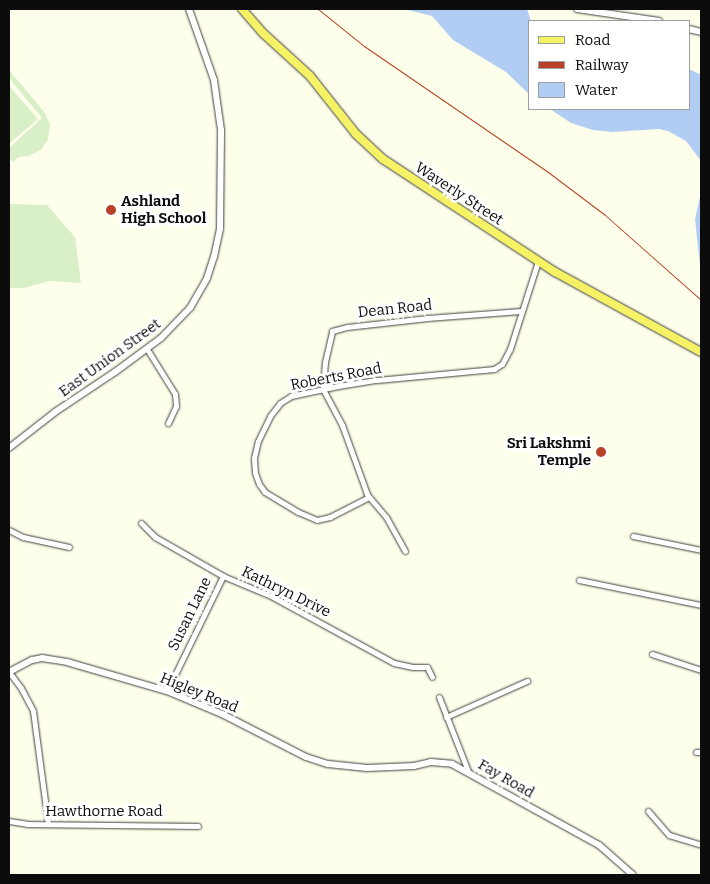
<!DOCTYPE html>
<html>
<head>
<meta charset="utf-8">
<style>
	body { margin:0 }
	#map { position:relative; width:710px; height:884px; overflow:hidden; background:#feffeb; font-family:Bitter,serif }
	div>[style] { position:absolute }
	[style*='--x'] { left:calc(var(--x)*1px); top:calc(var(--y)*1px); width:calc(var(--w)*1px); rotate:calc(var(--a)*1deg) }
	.pitch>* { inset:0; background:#d9efc8 }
	.water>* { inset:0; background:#b2cdf4 }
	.roads { filter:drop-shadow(0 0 1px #3f3f3f) drop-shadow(0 0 1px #3f3f3f) }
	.minor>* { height:5px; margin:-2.5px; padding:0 2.5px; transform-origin:2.5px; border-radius:2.5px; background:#fff }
	.tertiary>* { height:6px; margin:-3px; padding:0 3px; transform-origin:3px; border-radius:3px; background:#fff }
	.primary>* { height:8px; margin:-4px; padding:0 4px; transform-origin:4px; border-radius:4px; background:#f5f265 }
	.rail>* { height:1px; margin:-0.5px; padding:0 0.5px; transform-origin:0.5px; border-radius:0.5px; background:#b84128 }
	.dots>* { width:14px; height:14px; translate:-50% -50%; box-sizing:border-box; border:2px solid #fff; border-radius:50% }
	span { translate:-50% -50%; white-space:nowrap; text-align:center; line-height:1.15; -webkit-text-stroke:5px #fff; paint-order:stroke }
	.street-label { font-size:15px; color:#0c0c0c }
	.poi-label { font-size:15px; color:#0c0c0c; font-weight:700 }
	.left { translate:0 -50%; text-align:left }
	.right { translate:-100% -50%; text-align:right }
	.frame { position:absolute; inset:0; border:10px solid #0c0c0c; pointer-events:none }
	.legend { position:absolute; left:528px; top:20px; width:162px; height:90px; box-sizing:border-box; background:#fff; border:1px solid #9e9e9e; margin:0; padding:6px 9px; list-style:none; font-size:15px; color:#0c0c0c }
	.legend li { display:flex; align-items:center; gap:10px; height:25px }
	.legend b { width:25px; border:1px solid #9e9e9e }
</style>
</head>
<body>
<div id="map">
	<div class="pitch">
		<div style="clip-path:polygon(9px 70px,45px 113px,50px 125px,48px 139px,41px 150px,28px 156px,19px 157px,13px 162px,9px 157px,9px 148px,42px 118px,9px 78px)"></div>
		<div style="clip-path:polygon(9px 86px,38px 119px,10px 143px,9px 142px)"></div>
		<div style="clip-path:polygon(9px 204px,47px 205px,75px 237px,81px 283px,49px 281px,24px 288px,9px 288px)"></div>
	</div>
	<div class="water">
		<div style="clip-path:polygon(404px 9px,527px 9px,531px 21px,529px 21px,529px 94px,506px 72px,453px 40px,432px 16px)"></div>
		<div style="clip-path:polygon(689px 69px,701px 75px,701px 161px,686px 141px,668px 131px,659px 129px,612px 132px,593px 130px,571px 123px,550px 109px,689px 109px)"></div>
		<div style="clip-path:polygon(701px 192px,701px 274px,695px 219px)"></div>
	</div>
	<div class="roads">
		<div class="minor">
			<div style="--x:147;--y:349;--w:53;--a:58.1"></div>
			<div style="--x:175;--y:394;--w:12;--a:85"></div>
			<div style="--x:176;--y:406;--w:19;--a:115"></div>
			<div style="--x:369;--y:497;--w:44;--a:152.9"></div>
			<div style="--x:330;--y:517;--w:13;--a:167"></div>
			<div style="--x:317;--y:520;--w:21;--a:-157"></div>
			<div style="--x:298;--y:512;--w:39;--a:-149"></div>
			<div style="--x:265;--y:492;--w:10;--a:-127"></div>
			<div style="--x:259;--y:484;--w:12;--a:-110"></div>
			<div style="--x:255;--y:473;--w:15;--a:-94"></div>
			<div style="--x:254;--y:458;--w:17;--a:-77"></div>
			<div style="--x:258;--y:441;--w:28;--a:-64"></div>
			<div style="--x:270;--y:416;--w:16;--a:-52"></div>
			<div style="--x:280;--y:403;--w:13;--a:-32"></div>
			<div style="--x:291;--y:396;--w:48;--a:-12"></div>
			<div style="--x:338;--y:386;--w:39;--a:-9"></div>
			<div style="--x:377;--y:380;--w:118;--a:-5.4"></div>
			<div style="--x:494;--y:369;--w:9;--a:-32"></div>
			<div style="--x:502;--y:364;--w:17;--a:-62"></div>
			<div style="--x:510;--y:349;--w:92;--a:-72.3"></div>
			<div style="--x:141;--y:523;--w:20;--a:45"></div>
			<div style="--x:155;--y:537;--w:78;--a:29.8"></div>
			<div style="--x:223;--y:576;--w:52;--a:22.6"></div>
			<div style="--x:271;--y:596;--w:140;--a:28.6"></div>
			<div style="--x:394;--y:663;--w:19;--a:12"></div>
			<div style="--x:413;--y:667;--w:14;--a:0"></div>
			<div style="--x:427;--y:667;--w:11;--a:63"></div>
			<div style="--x:9;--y:530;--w:16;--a:27"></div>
			<div style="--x:23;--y:537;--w:47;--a:12.3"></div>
			<div style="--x:633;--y:536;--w:69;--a:11.6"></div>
			<div style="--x:405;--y:551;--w:39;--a:-119"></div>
			<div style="--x:386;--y:517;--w:30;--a:-130"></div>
			<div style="--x:367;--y:494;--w:73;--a:-109.9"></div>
			<div style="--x:342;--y:425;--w:40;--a:-118"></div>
			<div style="--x:323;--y:390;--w:28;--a:-86"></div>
			<div style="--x:325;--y:362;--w:32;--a:-77"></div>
			<div style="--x:332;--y:331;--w:16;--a:-15"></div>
			<div style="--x:347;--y:327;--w:81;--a:-6.4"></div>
			<div style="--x:427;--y:318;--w:94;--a:-4.3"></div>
			<div style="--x:579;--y:580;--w:125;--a:11.6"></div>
			<div style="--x:652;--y:654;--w:52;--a:18.1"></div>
			<div style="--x:9;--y:672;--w:20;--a:53"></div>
			<div style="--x:21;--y:688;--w:26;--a:62"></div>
			<div style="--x:33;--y:711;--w:114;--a:82.4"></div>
			<div style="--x:167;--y:691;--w:128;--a:-64"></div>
			<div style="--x:439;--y:697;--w:79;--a:68.6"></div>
			<div style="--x:446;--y:717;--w:89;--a:-24"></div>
			<div style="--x:696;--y:752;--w:5;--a:0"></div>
			<div style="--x:648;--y:811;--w:32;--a:49"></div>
			<div style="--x:669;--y:835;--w:34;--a:17"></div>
			<div style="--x:9;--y:821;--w:18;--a:9"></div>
			<div style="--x:27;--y:824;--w:171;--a:0.7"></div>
		</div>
		<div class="tertiary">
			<div style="--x:577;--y:9;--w:83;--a:8.3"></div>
			<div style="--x:689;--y:29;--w:12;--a:14"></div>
			<div style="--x:9;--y:448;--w:58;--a:-38"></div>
			<div style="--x:55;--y:412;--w:72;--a:-33.7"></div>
			<div style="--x:115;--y:372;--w:57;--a:-36.5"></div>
			<div style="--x:161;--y:338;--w:42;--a:-46"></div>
			<div style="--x:190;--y:308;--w:34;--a:-60"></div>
			<div style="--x:207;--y:278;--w:22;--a:-72"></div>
			<div style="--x:214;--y:257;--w:29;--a:-78"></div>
			<div style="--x:220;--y:229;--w:99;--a:-89.4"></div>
			<div style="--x:221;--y:130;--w:50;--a:-98"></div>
			<div style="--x:214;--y:80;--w:75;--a:-109.4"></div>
			<div style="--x:9;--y:672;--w:26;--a:-28"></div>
			<div style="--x:32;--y:660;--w:10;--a:-11"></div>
			<div style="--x:42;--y:658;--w:25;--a:9"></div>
			<div style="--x:67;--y:662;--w:104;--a:16.2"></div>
			<div style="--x:167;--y:691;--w:60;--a:22.7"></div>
			<div style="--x:222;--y:714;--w:94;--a:27.1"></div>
			<div style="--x:306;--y:757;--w:23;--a:18"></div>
			<div style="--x:328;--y:764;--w:39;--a:6"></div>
			<div style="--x:367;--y:768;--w:47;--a:-2.4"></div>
			<div style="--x:414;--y:766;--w:17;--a:-13"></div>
			<div style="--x:431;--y:762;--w:21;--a:5"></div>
			<div style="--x:452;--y:764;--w:168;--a:28.9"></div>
			<div style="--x:599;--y:845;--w:45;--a:41.4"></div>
		</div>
		<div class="primary">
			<div style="--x:242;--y:9;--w:33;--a:49"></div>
			<div style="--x:264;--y:34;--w:62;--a:42.4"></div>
			<div style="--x:310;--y:76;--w:74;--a:51.6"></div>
			<div style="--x:356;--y:134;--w:37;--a:43"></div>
			<div style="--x:383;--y:159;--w:206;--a:33.3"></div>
			<div style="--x:555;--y:272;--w:166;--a:28.7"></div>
		</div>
	</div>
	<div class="rail">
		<div style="--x:318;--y:9;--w:59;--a:38.8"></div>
		<div style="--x:364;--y:46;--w:223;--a:34.4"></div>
		<div style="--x:548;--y:172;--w:71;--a:37"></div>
		<div style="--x:605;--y:215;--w:128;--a:41.5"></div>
	</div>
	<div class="dots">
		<div style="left:111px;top:210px;background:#b84128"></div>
		<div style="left:601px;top:452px;background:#b84128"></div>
	</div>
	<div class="street-label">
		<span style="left:459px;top:194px;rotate:33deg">Waverly Street</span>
		<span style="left:395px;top:309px;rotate:-6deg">Dean Road</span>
		<span style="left:110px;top:358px;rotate:-36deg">East Union Street</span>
		<span style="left:336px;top:377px;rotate:-11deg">Roberts Road</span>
		<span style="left:286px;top:592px;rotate:26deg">Kathryn Drive</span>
		<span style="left:190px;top:614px;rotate:-64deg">Susan Lane</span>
		<span style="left:199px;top:693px;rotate:22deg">Higley Road</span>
		<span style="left:506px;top:779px;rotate:30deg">Fay Road</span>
		<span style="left:104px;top:812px">Hawthorne Road</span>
	</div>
	<div class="poi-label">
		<span class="left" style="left:121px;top:210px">Ashland<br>High School</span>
		<span class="right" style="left:591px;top:452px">Sri Lakshmi<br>Temple</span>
	</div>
	<div class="frame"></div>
	<ul class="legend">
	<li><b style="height:6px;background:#f5f265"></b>Road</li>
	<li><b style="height:6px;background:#b84128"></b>Railway</li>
	<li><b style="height:14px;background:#b2cdf4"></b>Water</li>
	</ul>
</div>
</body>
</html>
